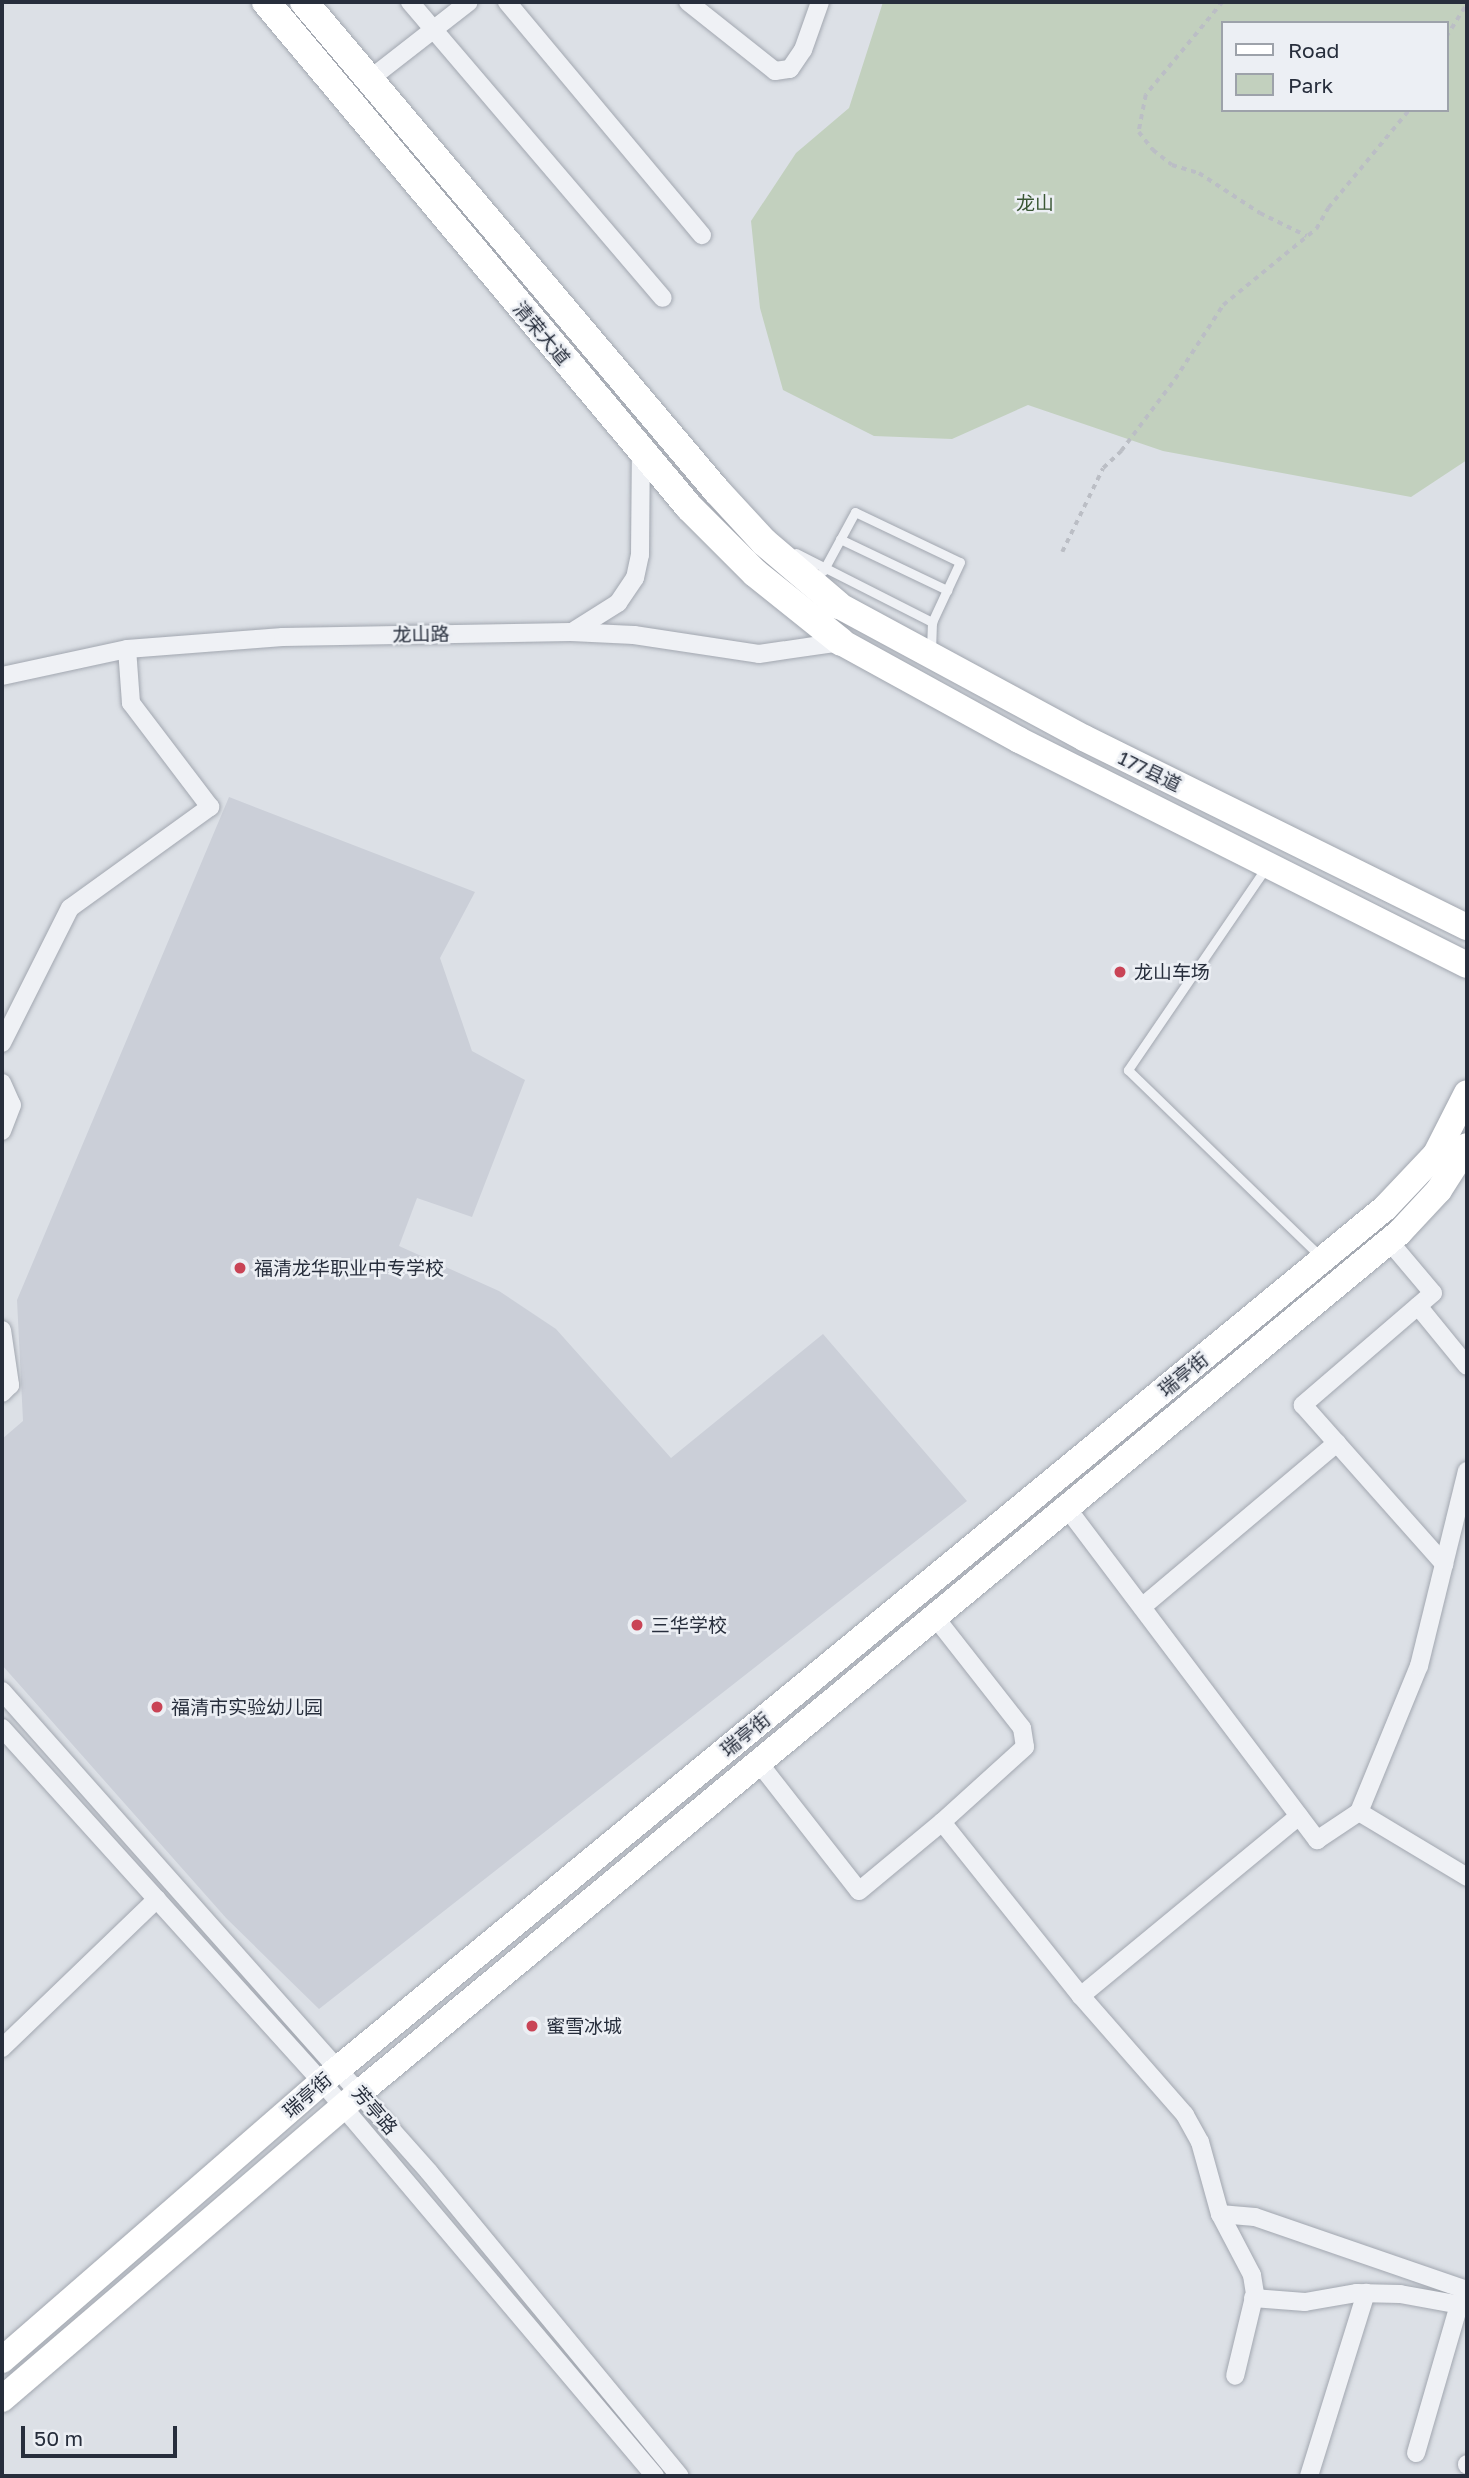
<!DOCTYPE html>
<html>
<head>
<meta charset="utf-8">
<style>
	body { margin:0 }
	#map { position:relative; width:1469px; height:2478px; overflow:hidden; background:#dce0e6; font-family:"Golos Text","Noto Sans SC",sans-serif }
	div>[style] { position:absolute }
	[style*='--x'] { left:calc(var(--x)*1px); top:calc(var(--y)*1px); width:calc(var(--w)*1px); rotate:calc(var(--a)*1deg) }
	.built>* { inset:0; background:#cbcfd8 }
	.green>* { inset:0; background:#c2d0be }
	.path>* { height:3.5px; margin-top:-1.75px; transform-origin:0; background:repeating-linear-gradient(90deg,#bbbec5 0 5px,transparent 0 10px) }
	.roads { filter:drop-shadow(0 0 2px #a2a7b0) drop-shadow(0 0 2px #a2a7b0) }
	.service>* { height:9px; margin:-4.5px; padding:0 4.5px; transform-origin:4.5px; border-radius:4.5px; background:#eff1f5 }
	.minor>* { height:18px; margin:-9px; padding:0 9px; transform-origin:9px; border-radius:9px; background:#eff1f5 }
	.secondary>* { height:26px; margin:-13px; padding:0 13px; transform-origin:13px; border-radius:13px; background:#fff }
	.primary>* { height:28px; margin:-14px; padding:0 14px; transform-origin:14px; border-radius:14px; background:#fff }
	.dots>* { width:19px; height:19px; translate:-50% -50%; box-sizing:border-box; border:4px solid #eceff4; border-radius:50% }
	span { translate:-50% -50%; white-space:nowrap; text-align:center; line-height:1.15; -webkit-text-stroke:5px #eceff4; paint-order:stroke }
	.park-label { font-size:19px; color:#3a5734 }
	.street-label { font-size:19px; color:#272e3c }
	.poi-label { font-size:19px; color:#272e3c }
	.left { translate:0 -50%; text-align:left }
	.frame { position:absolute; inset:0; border:4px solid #272e3c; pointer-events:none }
	.legend { position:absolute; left:1221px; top:21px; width:228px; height:91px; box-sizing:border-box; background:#eceff4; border:2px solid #9da2aa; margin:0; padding:9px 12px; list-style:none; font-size:21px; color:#272e3c }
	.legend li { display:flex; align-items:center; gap:14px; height:35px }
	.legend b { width:35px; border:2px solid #9da2aa }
	.scale { position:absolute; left:21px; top:2426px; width:156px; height:32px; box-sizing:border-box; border:4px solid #272e3c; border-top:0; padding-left:9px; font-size:21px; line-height:24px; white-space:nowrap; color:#272e3c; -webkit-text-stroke:5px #eceff4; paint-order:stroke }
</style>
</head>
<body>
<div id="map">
	<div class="built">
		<div style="clip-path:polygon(229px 797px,475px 892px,440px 958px,472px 1051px,525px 1080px,472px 1217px,417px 1198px,399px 1246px,499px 1291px,556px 1329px,671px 1458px,823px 1334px,967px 1501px,319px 2009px,226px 1918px,2px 1665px,2px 1439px,23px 1421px,17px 1300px)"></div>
	</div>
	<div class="green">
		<div style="clip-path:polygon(evenodd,883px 2px,1467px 2px,1467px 460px,1411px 497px,1163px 451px,1028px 405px,952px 439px,874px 436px,783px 390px,760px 308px,751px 221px,796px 153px,849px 108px,883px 2px,1222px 23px,1446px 23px,1446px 110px,1222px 110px,1222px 23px)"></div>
	</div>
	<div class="path">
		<div style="--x:1223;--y:2;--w:121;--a:129.6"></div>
		<div style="--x:1146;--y:95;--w:38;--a:101"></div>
		<div style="--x:1139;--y:132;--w:23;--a:52"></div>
		<div style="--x:1153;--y:150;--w:24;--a:38"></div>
		<div style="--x:1172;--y:165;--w:28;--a:17"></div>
		<div style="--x:1199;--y:173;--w:73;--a:33.3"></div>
		<div style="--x:1260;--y:213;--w:52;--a:26.1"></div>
		<div style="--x:1446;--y:37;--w:40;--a:-58"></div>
		<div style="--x:1062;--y:552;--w:93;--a:-64"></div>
		<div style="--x:1103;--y:468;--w:25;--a:-43"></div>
		<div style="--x:1121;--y:451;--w:90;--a:-53.1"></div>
		<div style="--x:1175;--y:379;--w:88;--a:-57"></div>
		<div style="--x:1223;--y:305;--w:120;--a:-39.3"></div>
		<div style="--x:1316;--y:229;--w:24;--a:-60"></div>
		<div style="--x:1328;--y:208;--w:127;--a:-50.4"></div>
	</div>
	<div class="roads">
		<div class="service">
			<div style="--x:840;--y:539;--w:119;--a:25.5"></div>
			<div style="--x:796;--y:553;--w:153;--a:26.9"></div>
			<div style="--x:932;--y:622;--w:29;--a:92"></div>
			<div style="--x:823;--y:571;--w:67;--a:-61.5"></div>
			<div style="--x:855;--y:512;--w:116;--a:25.5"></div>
			<div style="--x:960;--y:562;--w:66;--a:115"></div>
			<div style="--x:1267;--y:866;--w:247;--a:124.3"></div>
			<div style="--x:1128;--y:1070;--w:269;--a:44.1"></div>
		</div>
		<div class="minor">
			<div style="--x:410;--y:2;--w:389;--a:49.5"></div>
			<div style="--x:507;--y:2;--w:304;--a:50.1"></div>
			<div style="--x:688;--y:2;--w:111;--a:38.4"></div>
			<div style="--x:775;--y:71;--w:15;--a:-8"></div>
			<div style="--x:790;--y:69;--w:23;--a:-56"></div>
			<div style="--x:803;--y:50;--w:51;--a:-70.5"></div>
			<div style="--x:370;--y:79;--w:125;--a:-37.9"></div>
			<div style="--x:575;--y:630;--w:51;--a:-32.1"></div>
			<div style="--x:618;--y:603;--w:30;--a:-56"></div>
			<div style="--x:635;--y:578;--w:24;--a:-78"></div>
			<div style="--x:640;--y:555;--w:106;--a:-89.5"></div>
			<div style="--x:2;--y:676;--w:128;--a:-12.2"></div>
			<div style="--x:127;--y:649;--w:156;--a:-4.4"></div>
			<div style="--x:283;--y:637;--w:288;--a:-1"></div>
			<div style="--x:571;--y:632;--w:63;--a:2.7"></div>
			<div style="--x:634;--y:635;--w:126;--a:8.6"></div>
			<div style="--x:759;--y:654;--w:83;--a:-8.3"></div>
			<div style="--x:2;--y:1043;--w:151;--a:-63.3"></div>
			<div style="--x:70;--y:908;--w:173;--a:-35.8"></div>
			<div style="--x:210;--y:807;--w:131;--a:-127.2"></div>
			<div style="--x:131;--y:703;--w:54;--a:-94.2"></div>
			<div style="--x:2;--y:1083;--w:24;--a:66"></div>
			<div style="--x:12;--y:1105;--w:28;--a:111"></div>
			<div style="--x:1389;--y:1241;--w:68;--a:49.8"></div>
			<div style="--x:1433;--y:1293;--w:172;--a:139.3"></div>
			<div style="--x:1303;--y:1405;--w:213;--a:48.4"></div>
			<div style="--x:1418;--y:1306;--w:77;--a:50.8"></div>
			<div style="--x:2;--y:1330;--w:56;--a:81.7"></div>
			<div style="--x:10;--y:1385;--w:11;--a:135"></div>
			<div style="--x:1067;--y:1508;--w:416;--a:53"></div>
			<div style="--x:1317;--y:1840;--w:50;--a:-33.7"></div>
			<div style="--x:1359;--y:1812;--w:158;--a:-67.7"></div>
			<div style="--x:1419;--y:1666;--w:201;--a:-76.2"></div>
			<div style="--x:1142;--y:1607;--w:255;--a:-40.1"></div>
			<div style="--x:935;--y:1617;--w:141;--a:51.9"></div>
			<div style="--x:1022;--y:1728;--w:19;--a:81"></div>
			<div style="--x:1025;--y:1747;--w:112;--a:137.9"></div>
			<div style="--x:2;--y:1691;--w:643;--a:48.4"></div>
			<div style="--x:429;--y:2172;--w:394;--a:50.5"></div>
			<div style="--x:2;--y:1728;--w:477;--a:47.9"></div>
			<div style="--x:322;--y:2082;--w:516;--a:49.8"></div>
			<div style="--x:759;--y:1763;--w:162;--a:52"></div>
			<div style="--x:859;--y:1891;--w:108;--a:-39.7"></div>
			<div style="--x:942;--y:1822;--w:223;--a:51.4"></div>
			<div style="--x:1359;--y:1812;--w:126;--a:31"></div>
			<div style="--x:1299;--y:1816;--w:283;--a:140.5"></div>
			<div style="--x:1081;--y:1996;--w:158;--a:48.8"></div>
			<div style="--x:1185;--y:2115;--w:31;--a:61"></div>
			<div style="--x:1200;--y:2142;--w:75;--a:74.5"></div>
			<div style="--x:1220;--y:2214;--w:35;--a:5"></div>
			<div style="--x:1255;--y:2217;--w:224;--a:19"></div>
			<div style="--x:2;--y:2048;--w:215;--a:-43.9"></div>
			<div style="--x:1220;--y:2214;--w:69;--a:62.3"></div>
			<div style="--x:1252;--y:2275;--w:18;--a:81"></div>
			<div style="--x:1255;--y:2293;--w:85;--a:103.5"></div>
			<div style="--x:1253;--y:2298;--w:52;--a:4.4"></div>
			<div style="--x:1305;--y:2302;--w:53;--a:-9.8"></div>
			<div style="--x:1357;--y:2293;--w:43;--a:1.3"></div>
			<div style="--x:1400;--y:2294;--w:68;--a:10.2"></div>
			<div style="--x:1416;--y:2453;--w:154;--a:-73.8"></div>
			<div style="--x:1467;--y:2464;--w:1;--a:90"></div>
			<div style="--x:1309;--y:2476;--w:192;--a:-72.7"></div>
		</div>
		<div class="secondary">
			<div style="--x:838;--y:605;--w:280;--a:28.4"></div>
			<div style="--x:1084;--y:738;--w:427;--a:26.3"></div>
			<div style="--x:841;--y:642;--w:203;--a:28.8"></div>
			<div style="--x:1019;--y:740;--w:501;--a:26.67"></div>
			<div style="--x:2;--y:2360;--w:424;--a:-41"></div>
			<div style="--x:322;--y:2082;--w:1376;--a:-39.43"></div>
			<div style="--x:1385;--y:1208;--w:74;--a:-46.6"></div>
			<div style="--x:1436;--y:1154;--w:68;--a:-63.1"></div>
			<div style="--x:2;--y:2399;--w:470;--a:-40.6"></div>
			<div style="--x:359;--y:2093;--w:1350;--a:-39.59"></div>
			<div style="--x:1399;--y:1233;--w:59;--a:-47.1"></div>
			<div style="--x:1439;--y:1190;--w:52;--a:-57.5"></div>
		</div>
		<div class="primary">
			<div style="--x:266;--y:2;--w:659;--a:50.05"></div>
			<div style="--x:689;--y:507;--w:93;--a:45"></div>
			<div style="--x:755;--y:573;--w:110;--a:38.7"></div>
			<div style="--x:304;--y:2;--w:640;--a:49.82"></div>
			<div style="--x:717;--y:491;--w:69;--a:47.3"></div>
			<div style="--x:764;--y:542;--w:97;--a:40.4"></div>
		</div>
	</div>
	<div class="dots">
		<div style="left:1120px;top:972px;background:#c94456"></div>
		<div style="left:240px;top:1268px;background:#c94456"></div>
		<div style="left:637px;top:1625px;background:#c94456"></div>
		<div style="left:157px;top:1707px;background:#c94456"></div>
		<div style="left:532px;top:2026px;background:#c94456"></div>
	</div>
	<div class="park-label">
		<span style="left:1035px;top:203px">龙山</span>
	</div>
	<div class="street-label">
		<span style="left:542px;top:333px;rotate:50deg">清荣大道</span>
		<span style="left:421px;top:634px;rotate:-1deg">龙山路</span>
		<span style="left:1150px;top:771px;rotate:26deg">177县道</span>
		<span style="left:1183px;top:1374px;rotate:-39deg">瑞亭街</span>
		<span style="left:745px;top:1734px;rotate:-39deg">瑞亭街</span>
		<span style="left:307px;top:2095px;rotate:-41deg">瑞亭街</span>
		<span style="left:375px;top:2110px;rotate:49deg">芳亭路</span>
	</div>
	<div class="poi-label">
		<span class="left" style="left:1134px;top:972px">龙山车场</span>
		<span class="left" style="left:254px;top:1268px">福清龙华职业中专学校</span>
		<span class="left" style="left:651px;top:1625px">三华学校</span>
		<span class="left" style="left:171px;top:1707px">福清市实验幼儿园</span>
		<span class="left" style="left:546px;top:2026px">蜜雪冰城</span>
	</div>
	<div class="frame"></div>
	<ul class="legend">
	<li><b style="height:9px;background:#fff"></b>Road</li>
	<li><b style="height:19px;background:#c2d0be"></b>Park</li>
	</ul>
	<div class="scale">50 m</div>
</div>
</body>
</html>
